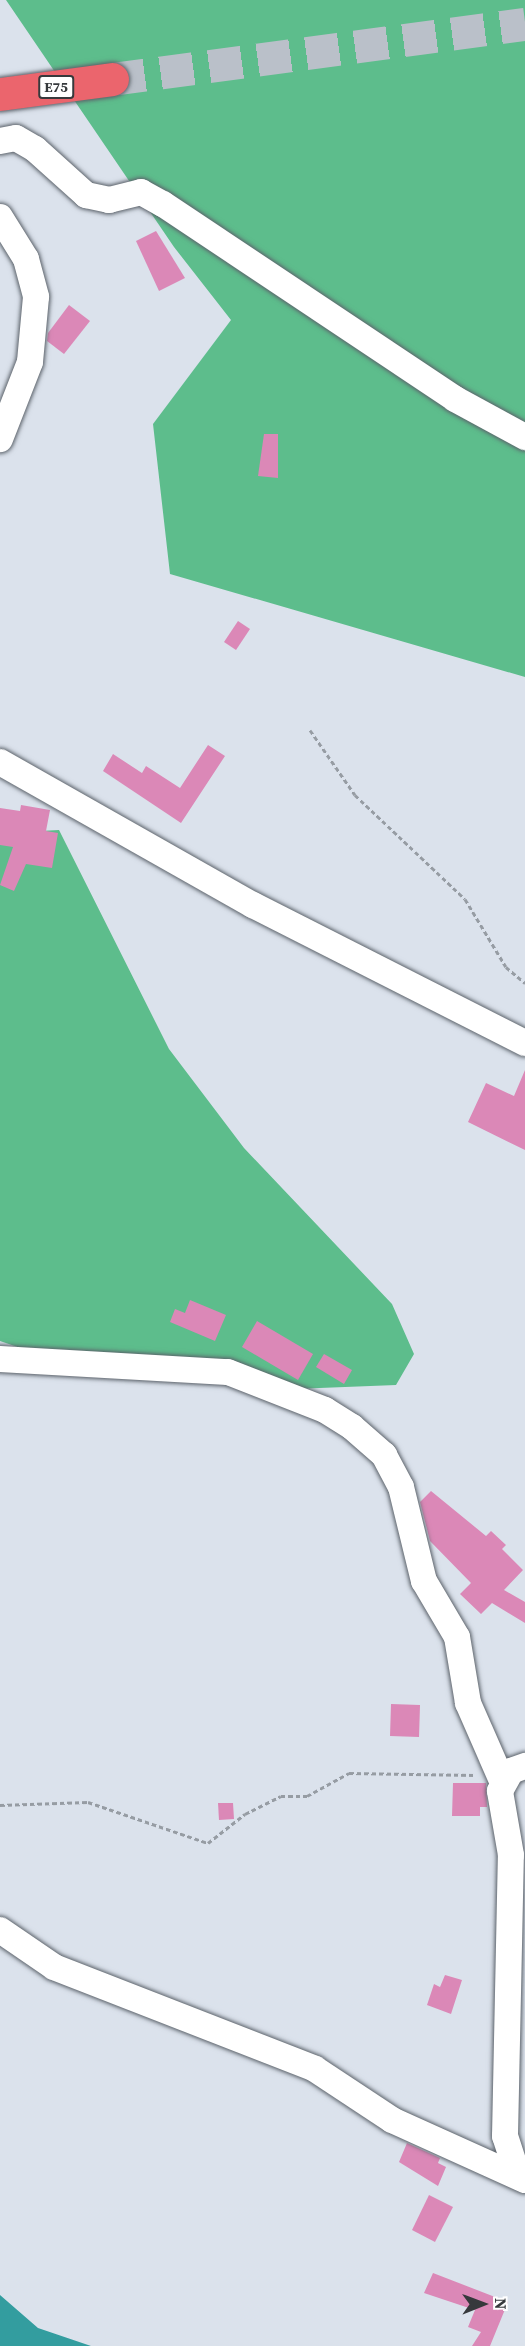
<!DOCTYPE html>
<html>
<head>
<meta charset="utf-8">
<style>
	body { margin:0 }
	#map { position:relative; width:525px; height:2346px; overflow:hidden; background:#dbe2ec; font-family:"Source Serif 4",serif }
	div>[style] { position:absolute }
	[style*='--x'] { left:calc(var(--x)*1px); top:calc(var(--y)*1px); width:calc(var(--w)*1px); rotate:calc(var(--a)*1deg) }
	.forest>* { inset:0; background:#5dbd8c }
	.water>* { inset:0; background:#339d9f }
	.building>* { inset:0; background:#db88b7 }
	.highway-tunnel>* { height:33px; margin-top:-16.5px; transform-origin:0; background:repeating-linear-gradient(90deg,#bac0c9 0 33px,transparent 0 49px) }
	.path>* { height:3px; margin-top:-1.5px; transform-origin:0; background:repeating-linear-gradient(90deg,#969ca3 0 4.5px,transparent 0 7.5px) }
	.roads { filter:drop-shadow(0 0 2px #5c636b) drop-shadow(0 0 2px #5c636b) }
	.minor>* { height:26px; margin:-13px; padding:0 13px; transform-origin:13px; border-radius:13px; background:#fff }
	.highway>* { height:33px; margin:-16.5px; padding:0 16.5px; transform-origin:16.5px; border-radius:16.5px; background:#eb656d }
	span { translate:-50% -50%; white-space:nowrap; text-align:center; line-height:1.15; -webkit-text-stroke:4.5px #fff; paint-order:stroke }
	.shield-label span { padding:2px 4px; background:#fff; border:2px solid; border-radius:4px; -webkit-text-stroke-width:0 }
	.shield-label { font-size:14px; color:#36393c; font-weight:700 }
	.north { position:absolute; left:453px; top:2274px; width:60px; height:60px; -webkit-text-stroke:4px #fff; paint-order:stroke; rotate:89deg; font-size:16px; font-weight:700; line-height:24px; text-align:center; color:#36393c }
	.north::after { content:''; display:block; margin:auto; width:21px; height:27px; background:#36393c; clip-path:polygon(50% 0,100% 100%,50% 72%,0 100%) }
</style>
</head>
<body>
<div id="map">
	<div class="forest">
		<div style="clip-path:polygon(6px 0,525px 0,525px 677px,170px 574px,153px 424px,231px 320px,174px 247px)"></div>
		<div style="clip-path:polygon(59px 830px,169px 1049px,244px 1148px,392px 1304px,414px 1354px,396px 1385px,294px 1389px,50px 1358px,0 1341px,0 833px)"></div>
	</div>
	<div class="water">
		<div style="clip-path:polygon(0 2295px,38px 2328px,91px 2346px,0 2346px)"></div>
	</div>
	<div class="building">
		<div style="clip-path:polygon(156px 231px,185px 278px,159px 291px,136px 241px)"></div>
		<div style="clip-path:polygon(69px 305px,90px 321px,64px 354px,47px 341px,48px 333px)"></div>
		<div style="clip-path:polygon(264px 434px,278px 434px,278px 478px,258px 476px)"></div>
		<div style="clip-path:polygon(238px 621px,250px 629px,236px 650px,224px 642px)"></div>
		<div style="clip-path:polygon(208px 745px,225px 756px,181px 823px,103px 771px,113px 754px,142px 773px,146px 766px,180px 788px)"></div>
		<div style="clip-path:polygon(21px 805px,50px 810px,46px 831px,58px 833px,52px 868px,26px 864px,14px 891px,0 885px,13px 847px,0 845px,0 808px,20px 811px)"></div>
		<div style="clip-path:polygon(525px 1070px,525px 1150px,468px 1122px,486px 1083px,514px 1096px)"></div>
		<div style="clip-path:polygon(190px 1300px,226px 1315px,215px 1341px,170px 1322px,175px 1309px,185px 1313px)"></div>
		<div style="clip-path:polygon(257px 1321px,313px 1354px,298px 1380px,242px 1347px)"></div>
		<div style="clip-path:polygon(324px 1354px,352px 1370px,344px 1384px,316px 1367px)"></div>
		<div style="clip-path:polygon(431px 1491px,486px 1536px,491px 1531px,506px 1545px,502px 1549px,523px 1570px,504px 1590px,525px 1602px,525px 1623px,492px 1603px,481px 1614px,460px 1594px,471px 1583px,430px 1541px,420px 1502px)"></div>
		<div style="clip-path:polygon(391px 1704px,420px 1705px,419px 1737px,390px 1736px)"></div>
		<div style="clip-path:polygon(453px 1783px,486px 1783px,487px 1807px,480px 1807px,480px 1816px,452px 1816px)"></div>
		<div style="clip-path:polygon(218px 1803px,233px 1803px,234px 1819px,219px 1820px)"></div>
		<div style="clip-path:polygon(445px 1975px,462px 1980px,451px 2014px,427px 2005px,434px 1984px,440px 1987px)"></div>
		<div style="clip-path:polygon(407px 2143px,440px 2158px,438px 2163px,446px 2167px,438px 2186px,399px 2162px)"></div>
		<div style="clip-path:polygon(429px 2195px,453px 2207px,435px 2242px,412px 2230px)"></div>
		<div style="clip-path:polygon(433px 2273px,508px 2302px,490px 2346px,472px 2346px,481px 2332px,468px 2327px,475px 2310px,424px 2293px)"></div>
	</div>
	<div class="highway-tunnel">
		<div style="--x:112;--y:79;--w:417;--a:-7.6"></div>
	</div>
	<div class="path">
		<div style="--x:310;--y:730;--w:79;--a:55.3"></div>
		<div style="--x:355;--y:795;--w:151;--a:43.4"></div>
		<div style="--x:465;--y:899;--w:79;--a:58.9"></div>
		<div style="--x:506;--y:967;--w:25;--a:40"></div>
		<div style="--x:0;--y:1805;--w:88;--a:-2"></div>
		<div style="--x:88;--y:1802;--w:127;--a:18.9"></div>
		<div style="--x:208;--y:1843;--w:47;--a:-38.1"></div>
		<div style="--x:245;--y:1814;--w:40;--a:-26.6"></div>
		<div style="--x:281;--y:1796;--w:26;--a:0"></div>
		<div style="--x:307;--y:1796;--w:48;--a:-28.7"></div>
		<div style="--x:349;--y:1773;--w:126;--a:0.9"></div>
	</div>
	<div class="roads">
		<div class="minor">
			<div style="--x:0;--y:141;--w:16;--a:-11"></div>
			<div style="--x:16;--y:138;--w:22;--a:30"></div>
			<div style="--x:35;--y:149;--w:69;--a:42"></div>
			<div style="--x:86;--y:195;--w:24;--a:12"></div>
			<div style="--x:109;--y:200;--w:33;--a:-14"></div>
			<div style="--x:141;--y:192;--w:25;--a:29"></div>
			<div style="--x:163;--y:204;--w:351;--a:33.7"></div>
			<div style="--x:455;--y:399;--w:80;--a:28.5"></div>
			<div style="--x:0;--y:217;--w:49;--a:58.2"></div>
			<div style="--x:26;--y:259;--w:39;--a:75"></div>
			<div style="--x:36;--y:297;--w:65;--a:95.3"></div>
			<div style="--x:30;--y:362;--w:83;--a:111.3"></div>
			<div style="--x:0;--y:762;--w:291;--a:29.5"></div>
			<div style="--x:253;--y:905;--w:305;--a:26.9"></div>
			<div style="--x:0;--y:1359;--w:228;--a:3.3"></div>
			<div style="--x:228;--y:1372;--w:104;--a:21.4"></div>
			<div style="--x:325;--y:1410;--w:32;--a:32"></div>
			<div style="--x:352;--y:1427;--w:43;--a:41.2"></div>
			<div style="--x:384;--y:1455;--w:36;--a:62"></div>
			<div style="--x:401;--y:1487;--w:97;--a:76.3"></div>
			<div style="--x:424;--y:1581;--w:65;--a:59.5"></div>
			<div style="--x:457;--y:1637;--w:67;--a:80.5"></div>
			<div style="--x:468;--y:1703;--w:85;--a:66.4"></div>
			<div style="--x:0;--y:1930;--w:65;--a:34.4"></div>
			<div style="--x:54;--y:1967;--w:280;--a:21.3"></div>
			<div style="--x:315;--y:2069;--w:92;--a:33.5"></div>
			<div style="--x:392;--y:2120;--w:146;--a:24.3"></div>
			<div style="--x:518;--y:2176;--w:42;--a:-108"></div>
			<div style="--x:505;--y:2136;--w:281;--a:-88.8"></div>
			<div style="--x:511;--y:1855;--w:65;--a:-99.8"></div>
			<div style="--x:500;--y:1791;--w:23;--a:-61"></div>
			<div style="--x:511;--y:1771;--w:15;--a:-20"></div>
		</div>
		<div class="highway">
			<div style="--x:0;--y:94;--w:113;--a:-7.6"></div>
		</div>
	</div>
	<div class="shield-label">
		<span style="left:56px;top:87px">E75</span>
	</div>
	<div class="north">N</div>
</div>
</body>
</html>
